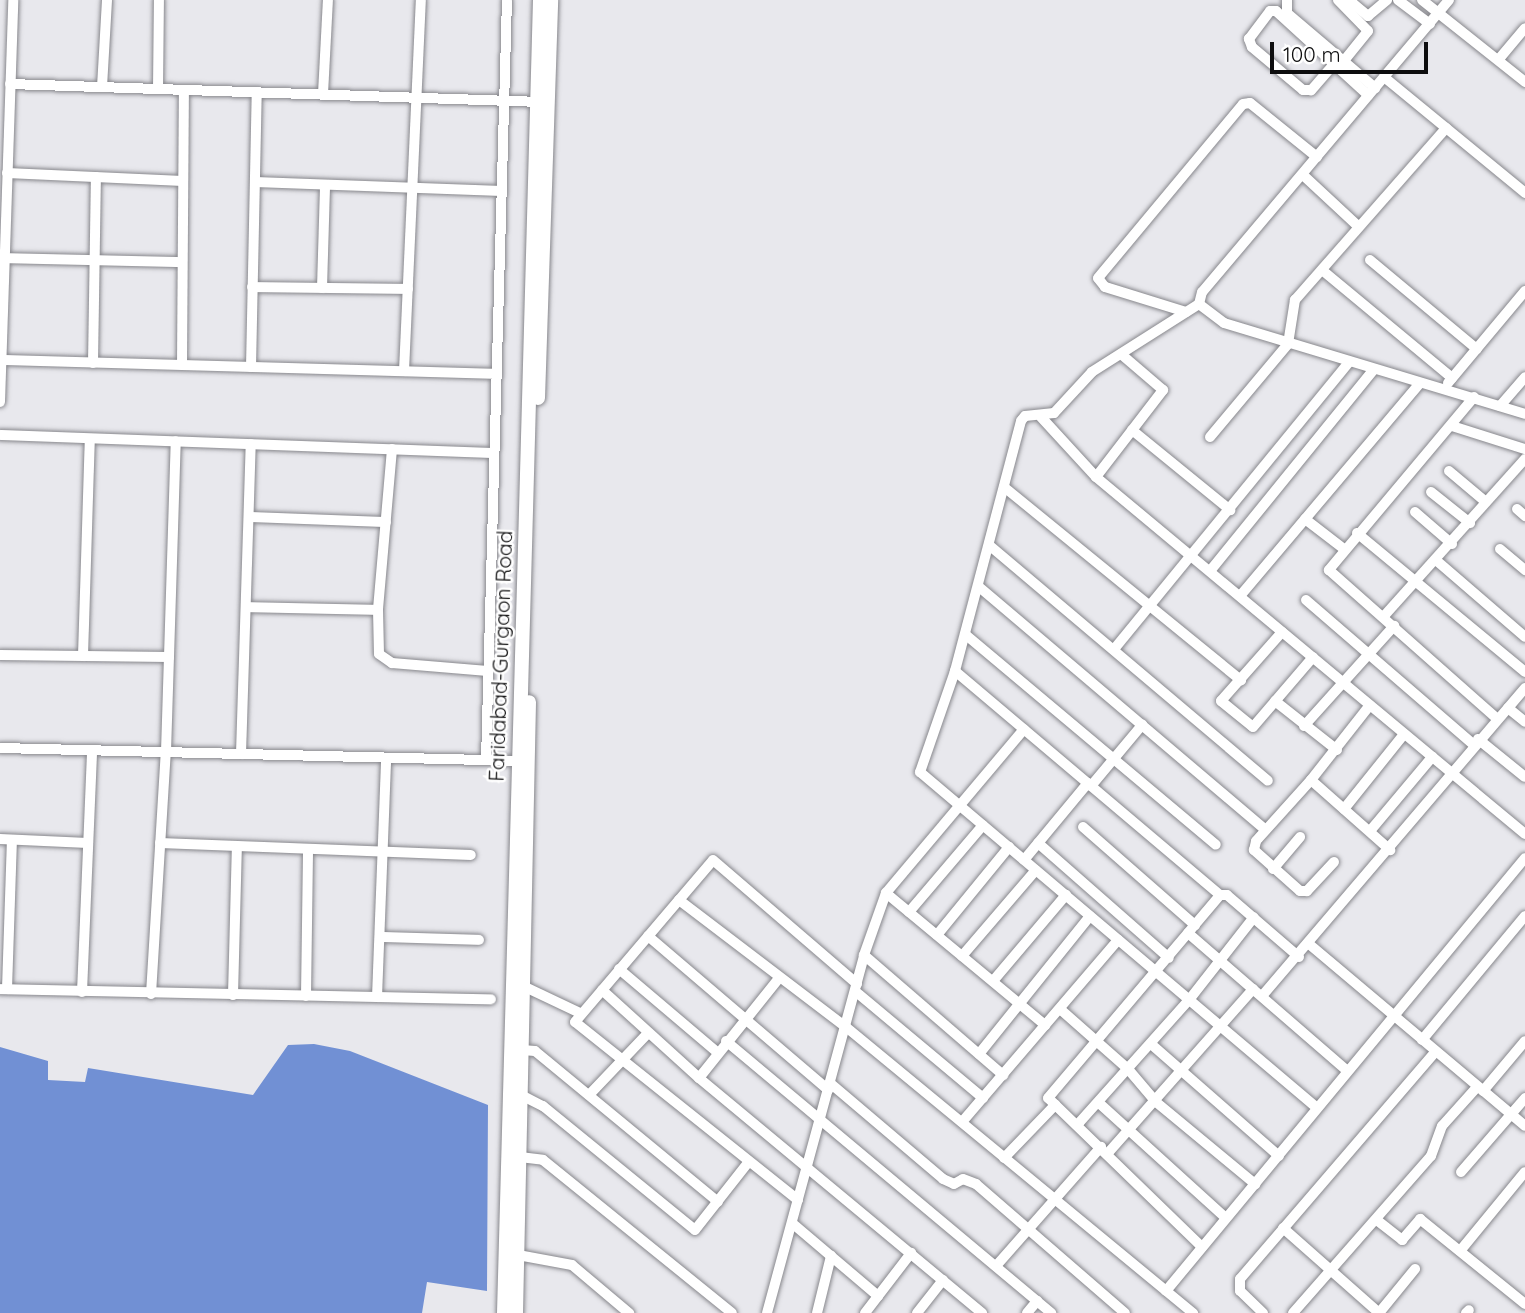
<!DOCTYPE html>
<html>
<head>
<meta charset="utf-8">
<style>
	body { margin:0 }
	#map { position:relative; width:1525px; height:1313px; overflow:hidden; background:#e8e8ed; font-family:Quicksand,sans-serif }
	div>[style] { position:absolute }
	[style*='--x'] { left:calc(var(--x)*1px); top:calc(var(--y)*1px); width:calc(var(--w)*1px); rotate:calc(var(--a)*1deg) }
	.water>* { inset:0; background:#7190d4 }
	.roads { filter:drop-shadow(0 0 2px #87878c) drop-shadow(0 0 2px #87878c) }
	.street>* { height:10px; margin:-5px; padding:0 5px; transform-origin:5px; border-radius:5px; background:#fff }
	.secondary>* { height:14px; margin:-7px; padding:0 7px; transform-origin:7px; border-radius:7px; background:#fff }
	span { translate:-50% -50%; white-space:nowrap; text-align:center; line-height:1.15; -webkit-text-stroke:5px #fff; paint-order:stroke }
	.street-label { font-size:21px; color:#0d0d0e }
	.scale { position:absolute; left:1270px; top:42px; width:158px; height:32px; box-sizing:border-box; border:4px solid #0d0d0e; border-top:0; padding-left:9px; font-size:21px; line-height:24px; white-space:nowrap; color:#0d0d0e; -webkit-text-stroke:5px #fff; paint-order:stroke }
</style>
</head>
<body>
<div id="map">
	<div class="water">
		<div style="clip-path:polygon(314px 1044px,350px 1051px,488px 1105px,487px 1291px,427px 1282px,422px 1313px,0 1313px,0 1047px,48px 1061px,48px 1080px,85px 1082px,88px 1068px,253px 1095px,288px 1045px)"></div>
	</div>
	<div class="roads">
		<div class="street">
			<div style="--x:1287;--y:0;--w:13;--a:90"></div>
			<div style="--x:1287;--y:13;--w:116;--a:40.4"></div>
			<div style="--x:1338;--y:0;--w:43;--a:45.9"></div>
			<div style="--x:1368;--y:31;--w:38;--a:129"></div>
			<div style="--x:1349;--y:0;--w:25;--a:40"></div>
			<div style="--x:1368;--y:16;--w:25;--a:-40"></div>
			<div style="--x:1398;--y:0;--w:40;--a:37"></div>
			<div style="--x:1422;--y:0;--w:132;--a:38.5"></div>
			<div style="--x:1449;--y:0;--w:382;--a:130.2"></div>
			<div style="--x:1202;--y:292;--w:12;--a:104"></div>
			<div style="--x:1199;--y:304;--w:31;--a:37"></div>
			<div style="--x:1224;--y:323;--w:314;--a:16.8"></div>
			<div style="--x:1499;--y:59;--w:40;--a:-50"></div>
			<div style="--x:1334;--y:64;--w:35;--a:131"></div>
			<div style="--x:1311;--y:90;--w:8;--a:180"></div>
			<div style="--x:1303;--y:90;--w:67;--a:-139.9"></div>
			<div style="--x:1252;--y:47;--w:9;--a:-111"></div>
			<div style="--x:1249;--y:39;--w:35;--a:-53"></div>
			<div style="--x:1270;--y:11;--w:6;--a:0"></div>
			<div style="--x:1276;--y:11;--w:125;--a:42.4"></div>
			<div style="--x:1384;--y:77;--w:183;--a:39.4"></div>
			<div style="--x:10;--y:84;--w:532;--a:1.94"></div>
			<div style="--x:102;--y:87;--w:87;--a:-86.7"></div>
			<div style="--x:158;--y:89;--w:89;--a:-89.4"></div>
			<div style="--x:323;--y:94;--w:94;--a:-87"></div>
			<div style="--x:7;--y:173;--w:176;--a:2.6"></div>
			<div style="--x:1303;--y:175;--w:76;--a:42.9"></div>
			<div style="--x:255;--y:182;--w:247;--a:2.1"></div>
			<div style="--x:4;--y:258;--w:178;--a:1.3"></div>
			<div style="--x:1370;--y:260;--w:139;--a:39.8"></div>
			<div style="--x:1322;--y:270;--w:169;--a:39.7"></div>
			<div style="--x:252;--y:287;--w:156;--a:0.7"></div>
			<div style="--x:322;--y:288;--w:103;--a:-88.3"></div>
			<div style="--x:1199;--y:304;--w:127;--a:147.6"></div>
			<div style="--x:1092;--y:372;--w:56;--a:132.8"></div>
			<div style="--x:1054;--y:413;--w:29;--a:174"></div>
			<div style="--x:1025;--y:416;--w:6;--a:129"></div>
			<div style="--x:1021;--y:421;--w:259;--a:104.8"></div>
			<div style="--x:955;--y:671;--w:107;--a:109.1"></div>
			<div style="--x:920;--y:772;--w:520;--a:40.24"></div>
			<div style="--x:1186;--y:312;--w:85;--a:-162.8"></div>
			<div style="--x:1105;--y:287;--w:11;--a:-128"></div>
			<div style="--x:1098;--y:278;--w:226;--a:-50.2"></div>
			<div style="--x:1243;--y:104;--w:7;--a:-8"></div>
			<div style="--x:1250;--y:103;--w:86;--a:38.9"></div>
			<div style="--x:1;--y:360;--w:495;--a:1.6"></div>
			<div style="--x:93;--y:363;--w:186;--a:-89.1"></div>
			<div style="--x:182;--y:365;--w:275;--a:-89.6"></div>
			<div style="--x:251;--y:367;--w:275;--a:-88.8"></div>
			<div style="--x:404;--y:371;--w:371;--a:-87.4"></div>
			<div style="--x:1448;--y:383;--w:120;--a:-50.1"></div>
			<div style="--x:1474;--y:397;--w:226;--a:130"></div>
			<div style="--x:1329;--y:570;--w:223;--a:41.5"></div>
			<div style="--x:0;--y:402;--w:402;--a:-88.1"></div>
			<div style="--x:1500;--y:406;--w:38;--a:-49"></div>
			<div style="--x:1041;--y:417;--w:81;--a:47.5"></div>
			<div style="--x:1096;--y:477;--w:558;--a:39.77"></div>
			<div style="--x:1452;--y:426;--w:77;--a:17.5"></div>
			<div style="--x:1132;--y:430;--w:127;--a:39.2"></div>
			<div style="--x:0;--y:435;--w:494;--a:2.1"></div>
			<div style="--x:1210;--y:437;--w:121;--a:-50"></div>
			<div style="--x:1288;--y:344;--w:45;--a:-81"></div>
			<div style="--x:1295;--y:300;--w:229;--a:-48.7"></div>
			<div style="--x:392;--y:449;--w:162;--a:95"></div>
			<div style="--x:378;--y:610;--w:44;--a:88.7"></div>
			<div style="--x:379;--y:654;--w:16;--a:35"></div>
			<div style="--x:392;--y:663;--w:96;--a:4.8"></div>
			<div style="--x:1449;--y:471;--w:48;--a:40"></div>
			<div style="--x:1096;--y:477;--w:110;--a:-52.4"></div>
			<div style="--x:1163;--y:390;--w:55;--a:-139.4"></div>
			<div style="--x:1004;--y:487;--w:306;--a:39.2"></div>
			<div style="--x:1431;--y:492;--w:50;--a:38.5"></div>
			<div style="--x:1517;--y:509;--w:11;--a:41"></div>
			<div style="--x:1415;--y:512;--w:49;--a:40.9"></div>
			<div style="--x:249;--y:517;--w:137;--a:2.1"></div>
			<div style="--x:1305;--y:519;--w:49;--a:37.6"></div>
			<div style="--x:1357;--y:533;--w:218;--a:39.6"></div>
			<div style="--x:989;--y:545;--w:365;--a:40.2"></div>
			<div style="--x:1500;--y:549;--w:33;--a:40"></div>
			<div style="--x:1437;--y:561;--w:116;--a:40.8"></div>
			<div style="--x:1210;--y:571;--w:260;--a:-50.9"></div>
			<div style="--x:978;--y:586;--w:377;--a:40.3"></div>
			<div style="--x:1240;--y:596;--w:279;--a:-49.8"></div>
			<div style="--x:1306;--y:600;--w:221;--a:40.8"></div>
			<div style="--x:246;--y:607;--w:132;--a:1.3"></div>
			<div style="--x:1384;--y:616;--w:211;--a:-48.1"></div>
			<div style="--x:1282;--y:632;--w:92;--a:131.5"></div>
			<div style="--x:1221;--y:701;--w:41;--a:39.1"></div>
			<div style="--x:1253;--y:727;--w:92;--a:-49.4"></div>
			<div style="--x:966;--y:635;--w:326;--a:40"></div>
			<div style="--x:1115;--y:648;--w:370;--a:-50.7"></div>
			<div style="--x:0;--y:655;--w:169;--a:0.7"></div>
			<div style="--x:83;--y:656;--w:217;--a:-88.2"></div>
			<div style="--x:955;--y:671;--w:347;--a:40.2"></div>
			<div style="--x:1275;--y:701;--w:79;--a:38.3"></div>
			<div style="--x:1508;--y:708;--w:22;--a:39"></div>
			<div style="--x:1304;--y:726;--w:135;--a:-48"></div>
			<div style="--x:1478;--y:739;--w:60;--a:39"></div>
			<div style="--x:0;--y:748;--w:526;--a:1.42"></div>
			<div style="--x:241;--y:754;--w:310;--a:-88.2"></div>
			<div style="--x:486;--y:760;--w:760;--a:-88.42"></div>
			<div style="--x:1311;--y:780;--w:106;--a:41.5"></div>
			<div style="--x:1091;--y:786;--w:80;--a:-50.1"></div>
			<div style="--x:1344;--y:809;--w:96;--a:-51.3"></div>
			<div style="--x:1083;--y:827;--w:149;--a:41.2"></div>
			<div style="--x:1370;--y:831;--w:97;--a:-50"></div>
			<div style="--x:0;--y:839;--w:88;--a:2.6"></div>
			<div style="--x:160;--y:843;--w:311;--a:2.2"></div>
			<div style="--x:1038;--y:843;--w:174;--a:41.3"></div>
			<div style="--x:1024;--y:860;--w:100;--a:-50.3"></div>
			<div style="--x:1334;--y:862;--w:40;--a:133"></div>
			<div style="--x:1307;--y:891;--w:7;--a:180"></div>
			<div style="--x:1300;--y:891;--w:62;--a:-138.3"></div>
			<div style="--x:1254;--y:850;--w:9;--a:-77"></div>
			<div style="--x:1256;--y:841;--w:82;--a:-48"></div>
			<div style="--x:1311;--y:780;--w:95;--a:-51.8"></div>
			<div style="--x:1273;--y:869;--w:42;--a:-49.8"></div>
			<div style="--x:886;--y:893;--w:207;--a:39.7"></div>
			<div style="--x:679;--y:900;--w:52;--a:-49.6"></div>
			<div style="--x:713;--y:860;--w:190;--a:40.7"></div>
			<div style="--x:909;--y:912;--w:114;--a:-49.6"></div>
			<div style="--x:1188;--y:933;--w:209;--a:40.9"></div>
			<div style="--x:937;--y:935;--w:114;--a:-50.7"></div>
			<div style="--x:648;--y:936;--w:237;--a:40.5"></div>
			<div style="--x:380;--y:937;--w:99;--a:1.7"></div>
			<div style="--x:1309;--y:944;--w:282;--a:40.1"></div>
			<div style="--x:864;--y:955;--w:184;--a:40.8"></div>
			<div style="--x:962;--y:956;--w:113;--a:-49.3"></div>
			<div style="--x:619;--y:969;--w:128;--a:40.3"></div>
			<div style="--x:993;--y:981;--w:113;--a:-49.7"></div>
			<div style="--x:523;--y:986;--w:63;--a:25.3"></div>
			<div style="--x:0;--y:989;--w:491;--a:1.2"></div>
			<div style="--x:7;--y:989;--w:149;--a:-88.1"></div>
			<div style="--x:602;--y:990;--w:131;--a:42.2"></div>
			<div style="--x:699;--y:1078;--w:368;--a:39.7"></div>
			<div style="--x:855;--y:991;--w:167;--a:39.9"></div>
			<div style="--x:82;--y:992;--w:242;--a:-87.6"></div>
			<div style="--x:151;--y:994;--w:242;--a:-86.5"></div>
			<div style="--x:166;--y:752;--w:311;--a:-88.2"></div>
			<div style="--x:233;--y:995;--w:149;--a:-88.5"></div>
			<div style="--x:306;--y:996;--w:147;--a:-89.2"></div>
			<div style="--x:1262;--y:996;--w:405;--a:-49.5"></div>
			<div style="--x:377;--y:997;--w:239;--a:-87.8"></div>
			<div style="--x:1060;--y:1009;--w:91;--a:41.4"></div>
			<div style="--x:1128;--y:1069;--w:43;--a:49.7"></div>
			<div style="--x:1156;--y:1102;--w:129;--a:39.6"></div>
			<div style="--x:1422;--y:1040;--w:161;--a:-50.3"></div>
			<div style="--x:726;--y:1041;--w:424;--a:39.9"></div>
			<div style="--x:1151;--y:1044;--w:170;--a:41.2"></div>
			<div style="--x:522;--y:1050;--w:13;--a:4"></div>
			<div style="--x:535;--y:1051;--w:237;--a:39.5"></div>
			<div style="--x:979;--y:1054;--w:177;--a:-51.2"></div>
			<div style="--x:699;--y:1078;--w:128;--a:-51.3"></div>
			<div style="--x:830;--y:1083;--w:148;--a:40.3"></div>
			<div style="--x:943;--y:1179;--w:12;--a:24"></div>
			<div style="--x:954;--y:1184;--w:10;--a:-29"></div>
			<div style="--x:963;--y:1179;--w:14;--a:21"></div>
			<div style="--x:976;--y:1184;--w:197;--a:40.9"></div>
			<div style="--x:1483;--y:1091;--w:65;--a:-50"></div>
			<div style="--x:521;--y:1095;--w:25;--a:27"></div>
			<div style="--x:543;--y:1106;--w:196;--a:39.2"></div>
			<div style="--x:695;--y:1230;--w:84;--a:-51.8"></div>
			<div style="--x:589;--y:1095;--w:86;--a:-46.4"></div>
			<div style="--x:1099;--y:1103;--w:171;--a:42.2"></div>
			<div style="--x:962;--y:1122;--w:240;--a:-49.4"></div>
			<div style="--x:1078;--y:1124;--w:166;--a:-48.2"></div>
			<div style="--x:1189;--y:1000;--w:105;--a:-51.9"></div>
			<div style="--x:1108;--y:1153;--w:219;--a:-48.5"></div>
			<div style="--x:520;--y:1157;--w:23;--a:7"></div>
			<div style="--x:543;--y:1160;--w:243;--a:39"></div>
			<div style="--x:1004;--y:1158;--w:74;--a:-46.1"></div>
			<div style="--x:1461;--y:1172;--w:98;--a:-49.1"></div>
			<div style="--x:798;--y:1200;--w:285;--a:-141.4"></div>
			<div style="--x:575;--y:1022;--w:160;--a:-49.6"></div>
			<div style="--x:679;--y:900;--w:210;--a:37.3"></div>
			<div style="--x:846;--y:1027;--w:450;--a:39.5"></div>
			<div style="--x:1378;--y:1221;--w:31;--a:38"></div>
			<div style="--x:1402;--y:1240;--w:28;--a:-49"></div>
			<div style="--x:1420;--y:1219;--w:135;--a:39"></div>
			<div style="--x:792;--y:1223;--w:113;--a:40.3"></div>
			<div style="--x:1283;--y:1228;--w:128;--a:41.5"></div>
			<div style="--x:1379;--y:1313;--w:57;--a:-50.7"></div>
			<div style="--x:1202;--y:1247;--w:214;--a:-135.9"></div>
			<div style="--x:1048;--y:1098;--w:266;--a:-49.7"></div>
			<div style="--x:1220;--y:895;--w:7;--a:0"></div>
			<div style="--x:1227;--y:895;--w:95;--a:40.7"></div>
			<div style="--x:1460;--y:1251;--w:102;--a:-50.6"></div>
			<div style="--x:518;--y:1255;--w:55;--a:10.5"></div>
			<div style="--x:572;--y:1265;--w:75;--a:40.1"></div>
			<div style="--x:996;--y:1266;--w:159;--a:-48.6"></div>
			<div style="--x:1166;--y:1291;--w:562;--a:-50.34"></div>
			<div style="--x:767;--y:1313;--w:371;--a:-74.8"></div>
			<div style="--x:864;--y:955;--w:66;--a:-70.5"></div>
			<div style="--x:886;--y:893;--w:214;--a:-49.9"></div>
			<div style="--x:817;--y:1313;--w:59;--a:-76.2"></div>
			<div style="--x:865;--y:1313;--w:76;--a:-52.5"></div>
			<div style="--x:917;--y:1313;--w:42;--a:-51.8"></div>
			<div style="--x:1027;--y:1313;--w:16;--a:-50"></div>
			<div style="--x:1263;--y:1313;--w:32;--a:-136"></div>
			<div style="--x:1240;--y:1291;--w:12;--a:-90"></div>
			<div style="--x:1240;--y:1279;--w:299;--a:-49.3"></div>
			<div style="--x:1293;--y:1313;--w:209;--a:-48.7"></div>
			<div style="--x:1431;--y:1156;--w:32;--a:-70"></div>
			<div style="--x:1442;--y:1126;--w:52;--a:-48.1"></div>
			<div style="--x:1466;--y:1313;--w:4;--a:-45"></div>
		</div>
		<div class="secondary">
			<div style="--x:538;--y:398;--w:398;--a:-88.1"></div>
			<div style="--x:504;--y:1313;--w:1313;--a:-88.43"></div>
			<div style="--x:516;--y:1313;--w:611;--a:-88.78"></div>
		</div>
	</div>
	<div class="street-label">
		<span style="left:500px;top:656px;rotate:-88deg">Faridabad-Gurgaon Road</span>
	</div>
	<div class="scale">100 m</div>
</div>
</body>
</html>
